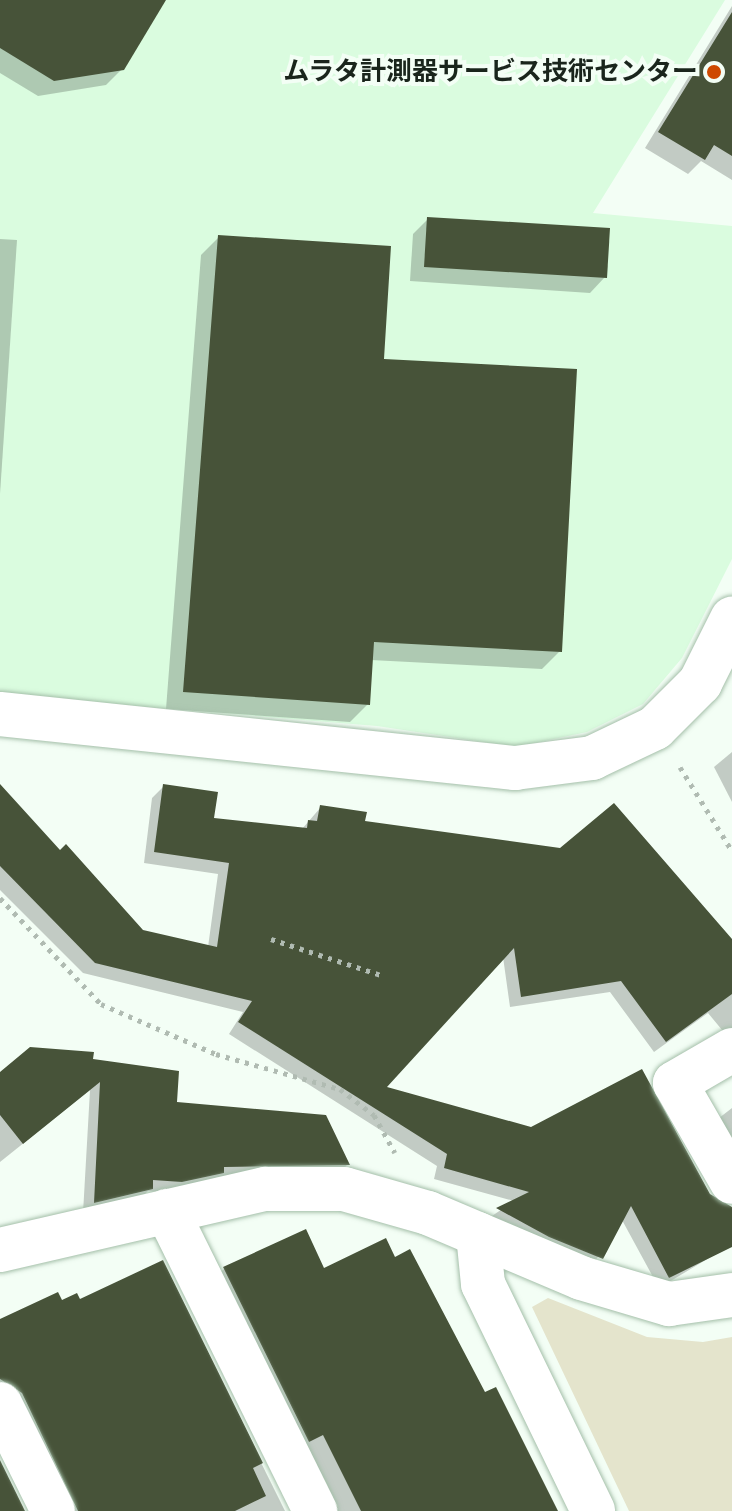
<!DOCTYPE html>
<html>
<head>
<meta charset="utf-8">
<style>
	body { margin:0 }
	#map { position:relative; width:732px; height:1511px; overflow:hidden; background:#f3fef5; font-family:"Varela Round","Noto Sans JP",sans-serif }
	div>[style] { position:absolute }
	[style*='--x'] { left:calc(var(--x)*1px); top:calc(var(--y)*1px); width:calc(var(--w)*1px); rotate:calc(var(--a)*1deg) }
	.built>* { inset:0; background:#dafcdf }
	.green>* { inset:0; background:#e4e4cc }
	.shadow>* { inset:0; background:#0003 }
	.building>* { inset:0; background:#475339 }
	.path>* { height:5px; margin-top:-2.5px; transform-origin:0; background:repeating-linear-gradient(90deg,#b0bbb2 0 4px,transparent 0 10px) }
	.roads { filter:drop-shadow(0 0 2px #a4bfa9) drop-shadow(0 0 2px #a4bfa9) }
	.minor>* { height:44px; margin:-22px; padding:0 22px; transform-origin:22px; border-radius:22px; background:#fff }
	.dots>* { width:22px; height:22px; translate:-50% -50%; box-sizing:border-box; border:4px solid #f3fef5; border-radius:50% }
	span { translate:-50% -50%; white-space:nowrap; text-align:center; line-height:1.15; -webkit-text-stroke:8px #f3fef5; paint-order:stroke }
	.poi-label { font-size:26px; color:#1a251c; font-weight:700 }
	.right { translate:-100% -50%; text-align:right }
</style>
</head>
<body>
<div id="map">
	<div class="built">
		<div style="clip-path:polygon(0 0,725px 0,593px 213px,732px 226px,732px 559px,682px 658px,643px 704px,587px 732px,516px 747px,377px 726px,0 695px)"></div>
	</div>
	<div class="green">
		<div style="clip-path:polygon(548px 1298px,647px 1337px,703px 1342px,732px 1337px,732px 1511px,629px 1511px,532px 1307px)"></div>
	</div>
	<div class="shadow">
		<div style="clip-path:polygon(0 0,164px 0,122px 69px,106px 85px,38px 96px,0 73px)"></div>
		<div style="clip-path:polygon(732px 6px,732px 180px,701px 161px,688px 174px,645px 148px)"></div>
		<div style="clip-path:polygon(428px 219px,605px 277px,590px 293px,410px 281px,413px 234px)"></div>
		<div style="clip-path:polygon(219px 237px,382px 361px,560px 651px,542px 669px,371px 660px,368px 704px,350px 722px,166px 709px,201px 255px)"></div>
		<div style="clip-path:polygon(0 239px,17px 240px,0 494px)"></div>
		<div style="clip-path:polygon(732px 752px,732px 802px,714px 767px)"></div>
		<div style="clip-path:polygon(164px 786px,212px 820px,302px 829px,321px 807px,732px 943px,732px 1042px,708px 1013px,654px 1052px,610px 992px,510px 1007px,503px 957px,383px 1088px,531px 1129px,719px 1252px,659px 1288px,622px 1220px,590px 1269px,486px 1220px,514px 1201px,434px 1179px,437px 1166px,229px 1034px,243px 1012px,83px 973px,0 890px,0 820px,59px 853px,142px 932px,208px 947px,218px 874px,144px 863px,152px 798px)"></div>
		<div style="clip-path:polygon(91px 1061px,174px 1104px,348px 1164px,337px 1175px,217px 1177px,210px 1184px,169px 1193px,148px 1191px,139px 1200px,83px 1213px,90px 1090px,0 1162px,0 1075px)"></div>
		<div style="clip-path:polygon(732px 1108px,732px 1162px,710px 1125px)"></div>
		<div style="clip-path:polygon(305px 1231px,323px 1270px,394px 1259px,554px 1511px,326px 1511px,212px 1280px,224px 1269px)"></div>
		<div style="clip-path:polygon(162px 1263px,285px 1511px,64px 1511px,0 1396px,0 1377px,79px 1302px)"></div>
	</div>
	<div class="building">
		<div style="clip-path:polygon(0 0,166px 0,124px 70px,54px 81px,0 48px)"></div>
		<div style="clip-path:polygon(732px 12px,732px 156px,714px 145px,705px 160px,658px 132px)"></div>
		<div style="clip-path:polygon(427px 217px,610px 228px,607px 278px,424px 267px)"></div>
		<div style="clip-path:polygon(218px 235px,391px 246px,384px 359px,577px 369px,562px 652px,374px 642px,370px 705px,183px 692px)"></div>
		<div style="clip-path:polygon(0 784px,60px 850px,66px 844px,143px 930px,217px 947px,229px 863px,154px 852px,163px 784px,218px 792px,214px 818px,307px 828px,308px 820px,317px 821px,320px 805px,367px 812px,365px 821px,560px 848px,614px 803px,732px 939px,732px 994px,666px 1042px,621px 981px,521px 997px,514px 948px,387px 1087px,531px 1127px,642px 1069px,710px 1194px,732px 1207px,732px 1247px,669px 1278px,631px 1206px,603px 1259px,549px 1237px,496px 1208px,529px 1192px,444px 1168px,447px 1154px,238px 1022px,252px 1001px,95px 963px,0 866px)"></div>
		<div style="clip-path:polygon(30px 1047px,94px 1052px,93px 1059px,179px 1071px,177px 1102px,326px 1115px,350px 1165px,224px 1167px,224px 1173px,182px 1182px,153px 1180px,153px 1189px,94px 1203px,100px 1082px,23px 1144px,0 1115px,0 1072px)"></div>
		<div style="clip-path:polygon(306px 1229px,324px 1268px,386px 1238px,395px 1257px,410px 1249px,485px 1392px,496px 1387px,558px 1511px,361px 1511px,323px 1435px,309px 1442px,223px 1267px)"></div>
		<div style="clip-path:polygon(163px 1260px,263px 1463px,253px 1468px,266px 1496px,235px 1511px,78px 1511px,22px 1393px,0 1379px,0 1319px,58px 1292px,62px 1300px,77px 1293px,80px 1299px)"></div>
		<div style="clip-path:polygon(0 1460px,25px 1511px,0 1511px)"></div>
	</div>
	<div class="path">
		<div style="--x:680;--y:767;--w:99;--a:58.2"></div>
		<div style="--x:0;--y:898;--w:146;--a:46.4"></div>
		<div style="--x:101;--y:1004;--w:125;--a:23.5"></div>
		<div style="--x:216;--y:1054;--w:129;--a:15.8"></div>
		<div style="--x:340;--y:1089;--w:43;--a:37.4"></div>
		<div style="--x:374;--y:1115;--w:43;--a:61.1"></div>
		<div style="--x:271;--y:939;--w:116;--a:18.1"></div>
	</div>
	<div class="roads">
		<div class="minor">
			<div style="--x:0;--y:714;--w:518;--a:5.99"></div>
			<div style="--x:515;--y:768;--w:78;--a:-7.4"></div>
			<div style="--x:592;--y:758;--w:70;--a:-25.5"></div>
			<div style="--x:655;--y:728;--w:64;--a:-45"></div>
			<div style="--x:700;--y:683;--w:72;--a:-63.4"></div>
			<div style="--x:732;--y:1050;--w:66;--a:149.9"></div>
			<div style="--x:675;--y:1083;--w:114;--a:60.1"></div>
			<div style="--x:167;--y:1211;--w:335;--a:63.7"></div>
			<div style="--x:478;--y:1234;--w:50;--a:84.3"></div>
			<div style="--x:483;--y:1284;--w:252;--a:64.1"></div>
			<div style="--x:0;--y:1250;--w:272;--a:-13"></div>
			<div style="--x:265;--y:1189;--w:79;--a:0"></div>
			<div style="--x:344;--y:1189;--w:87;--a:15.9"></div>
			<div style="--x:428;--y:1213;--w:166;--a:23"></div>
			<div style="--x:581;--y:1278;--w:92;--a:16.5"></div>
			<div style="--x:669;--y:1304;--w:64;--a:-8.1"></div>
			<div style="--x:0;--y:1404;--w:119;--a:63.6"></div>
		</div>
	</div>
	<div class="dots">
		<div style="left:714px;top:72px;background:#ce4900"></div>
	</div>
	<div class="poi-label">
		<span class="right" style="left:698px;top:72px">ムラタ計測器サービス技術センター</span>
	</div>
</div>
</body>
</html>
